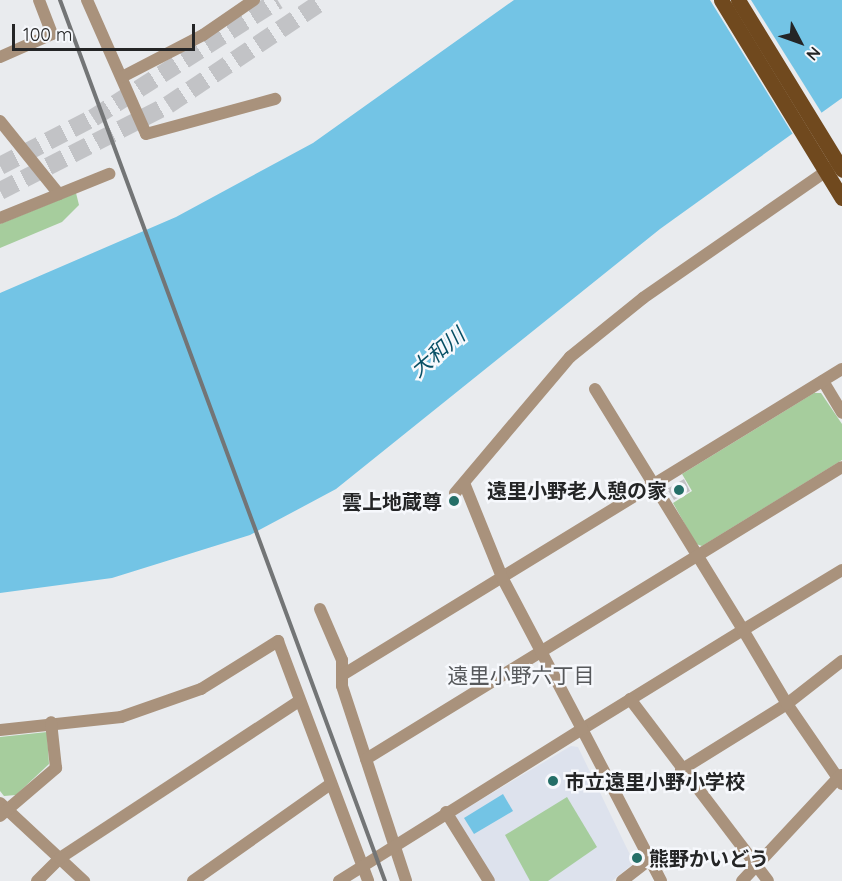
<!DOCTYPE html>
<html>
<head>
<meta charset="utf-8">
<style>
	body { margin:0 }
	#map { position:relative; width:842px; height:881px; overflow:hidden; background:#e9ebee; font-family:Quicksand,"Noto Sans JP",sans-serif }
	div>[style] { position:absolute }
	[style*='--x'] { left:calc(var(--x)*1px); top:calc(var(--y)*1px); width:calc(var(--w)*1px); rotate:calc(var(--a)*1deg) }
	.built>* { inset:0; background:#dde2ed }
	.green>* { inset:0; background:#a6cd9d }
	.water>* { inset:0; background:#73c4e5 }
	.pier>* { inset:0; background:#e9ebee }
	.building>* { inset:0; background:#c2c1c5 }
	.highway-tunnel>* { height:18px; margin-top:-9px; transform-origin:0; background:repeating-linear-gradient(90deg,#c2c3c6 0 18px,transparent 0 27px) }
	.minor>* { height:12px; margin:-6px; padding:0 6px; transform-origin:6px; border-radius:6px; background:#a9927c }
	.major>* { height:15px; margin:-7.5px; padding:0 7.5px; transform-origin:7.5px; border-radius:7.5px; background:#70491e }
	.rail>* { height:4px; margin:-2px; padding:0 2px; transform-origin:2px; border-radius:2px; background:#737576 }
	.dots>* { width:16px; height:16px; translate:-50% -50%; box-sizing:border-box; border:3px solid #f6f8fc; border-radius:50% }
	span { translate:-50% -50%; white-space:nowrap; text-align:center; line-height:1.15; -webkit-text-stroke:5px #f6f8fc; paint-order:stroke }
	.poi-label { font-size:20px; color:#242526; font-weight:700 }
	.right { translate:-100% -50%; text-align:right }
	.left { translate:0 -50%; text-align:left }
	.water-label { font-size:21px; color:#074f65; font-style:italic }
	.neighbourhood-label { font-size:21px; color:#56585b }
	.north { position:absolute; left:770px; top:12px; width:60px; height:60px; -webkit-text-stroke:4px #f6f8fc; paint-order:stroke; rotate:131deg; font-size:16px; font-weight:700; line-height:24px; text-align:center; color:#242526 }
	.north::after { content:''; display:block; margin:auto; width:21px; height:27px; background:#242526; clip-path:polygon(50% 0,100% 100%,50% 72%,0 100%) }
	.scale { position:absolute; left:12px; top:24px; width:183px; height:27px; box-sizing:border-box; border:3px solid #242526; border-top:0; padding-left:8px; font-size:18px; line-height:21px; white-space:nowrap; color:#242526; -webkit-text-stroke:4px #f6f8fc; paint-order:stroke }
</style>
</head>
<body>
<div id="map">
	<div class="built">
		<div style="clip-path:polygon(571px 746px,578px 747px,634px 863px,612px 881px,493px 881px,455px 815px)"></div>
	</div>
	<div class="green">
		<div style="clip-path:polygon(76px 193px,79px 205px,62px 222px,0 248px,0 224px)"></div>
		<div style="clip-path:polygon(814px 393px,821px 393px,842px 424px,842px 460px,702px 546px,696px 544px,673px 503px,692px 491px,682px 474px)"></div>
		<div style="clip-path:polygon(47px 732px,49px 764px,16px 795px,4px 796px,0 791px,0 737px)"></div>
		<div style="clip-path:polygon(567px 797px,597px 847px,548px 881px,530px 881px,505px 835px)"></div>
	</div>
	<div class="water">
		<div style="clip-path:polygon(514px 0,842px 0,842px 98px,660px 229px,336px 489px,250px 535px,112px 578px,0 593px,0 293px,176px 217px,313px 143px)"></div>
		<div style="clip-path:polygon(503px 794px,513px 811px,474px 834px,464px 818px)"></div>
	</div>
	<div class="pier">
		<div style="clip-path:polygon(710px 0,751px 0,823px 115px,794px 136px)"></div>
	</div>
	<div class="building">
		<div style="clip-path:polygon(684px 479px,690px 491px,674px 500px,667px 489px)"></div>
	</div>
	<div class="highway-tunnel">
		<div style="--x:0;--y:166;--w:105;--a:-27.3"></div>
		<div style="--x:93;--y:118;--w:219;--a:-32.5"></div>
		<div style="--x:0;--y:191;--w:189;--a:-27.1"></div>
		<div style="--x:168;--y:105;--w:188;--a:-33.9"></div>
	</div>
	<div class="minor">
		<div style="--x:87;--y:0;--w:146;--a:66.2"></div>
		<div style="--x:146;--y:134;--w:134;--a:-15.2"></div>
		<div style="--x:0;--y:57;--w:57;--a:-23.9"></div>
		<div style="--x:52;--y:34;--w:36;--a:-111"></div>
		<div style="--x:122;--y:77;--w:91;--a:-27.4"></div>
		<div style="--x:203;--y:35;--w:62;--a:-34.5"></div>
		<div style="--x:0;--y:121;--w:94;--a:51.1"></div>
		<div style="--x:0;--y:218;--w:118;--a:-22"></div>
		<div style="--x:823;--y:381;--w:37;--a:59"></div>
		<div style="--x:595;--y:389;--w:283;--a:58.4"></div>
		<div style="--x:743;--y:630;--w:189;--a:148.4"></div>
		<div style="--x:582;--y:729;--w:171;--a:62.5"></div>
		<div style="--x:455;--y:493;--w:178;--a:-49.8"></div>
		<div style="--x:570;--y:357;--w:94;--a:-38.9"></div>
		<div style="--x:643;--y:298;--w:229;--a:-34.7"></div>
		<div style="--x:320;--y:609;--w:56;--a:66.7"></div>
		<div style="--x:342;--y:660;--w:26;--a:90"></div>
		<div style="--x:342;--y:686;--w:205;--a:71.8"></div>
		<div style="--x:842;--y:661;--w:70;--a:142"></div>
		<div style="--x:787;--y:704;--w:97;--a:55.5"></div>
		<div style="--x:344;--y:674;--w:584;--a:-31.49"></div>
		<div style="--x:630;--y:699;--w:228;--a:52.8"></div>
		<div style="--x:0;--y:730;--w:122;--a:-6.1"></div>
		<div style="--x:121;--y:717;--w:85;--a:-19.3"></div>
		<div style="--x:201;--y:689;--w:91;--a:-31.9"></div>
		<div style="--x:278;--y:641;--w:256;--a:69.4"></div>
		<div style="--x:366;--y:759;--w:558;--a:-31.53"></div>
		<div style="--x:681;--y:770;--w:125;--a:-31.9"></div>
		<div style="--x:787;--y:704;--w:86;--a:-120.7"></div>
		<div style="--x:743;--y:630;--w:116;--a:-31.2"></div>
		<div style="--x:0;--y:803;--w:115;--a:42.9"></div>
		<div style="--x:446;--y:812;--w:81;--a:58.1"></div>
		<div style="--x:0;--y:816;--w:74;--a:-40.6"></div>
		<div style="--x:56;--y:768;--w:46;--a:-96.2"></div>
		<div style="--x:37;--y:881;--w:33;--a:-45"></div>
		<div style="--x:60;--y:858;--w:286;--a:-33.3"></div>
		<div style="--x:193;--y:881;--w:166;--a:-35.2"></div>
		<div style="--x:339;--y:881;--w:287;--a:-32"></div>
		<div style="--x:582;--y:729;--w:172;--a:-117.8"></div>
		<div style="--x:502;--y:577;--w:101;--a:-112"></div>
		<div style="--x:622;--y:881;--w:33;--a:-38"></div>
		<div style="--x:742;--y:881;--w:145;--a:-47"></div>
	</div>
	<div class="major">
		<div style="--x:721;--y:0;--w:232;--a:58.6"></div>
		<div style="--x:738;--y:0;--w:199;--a:58.5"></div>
	</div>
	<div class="rail">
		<div style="--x:60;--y:0;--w:939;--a:69.75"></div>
	</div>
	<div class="dots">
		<div style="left:679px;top:490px;background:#246e67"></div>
		<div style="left:454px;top:501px;background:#246e67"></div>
		<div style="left:553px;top:781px;background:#246e67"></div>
		<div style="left:637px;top:858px;background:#246e67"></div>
	</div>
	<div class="poi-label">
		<span class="right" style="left:667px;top:490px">遠里小野老人憩の家</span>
		<span class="right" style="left:442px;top:501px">雲上地蔵尊</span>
		<span class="left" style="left:565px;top:781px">市立遠里小野小学校</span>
		<span class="left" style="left:649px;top:858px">熊野かいどう</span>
	</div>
	<div class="water-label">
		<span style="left:437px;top:352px;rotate:-40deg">大和川</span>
	</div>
	<div class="neighbourhood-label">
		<span style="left:521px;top:675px">遠里小野六丁目</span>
	</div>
	<div class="north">N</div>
	<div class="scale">100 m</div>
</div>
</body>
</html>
